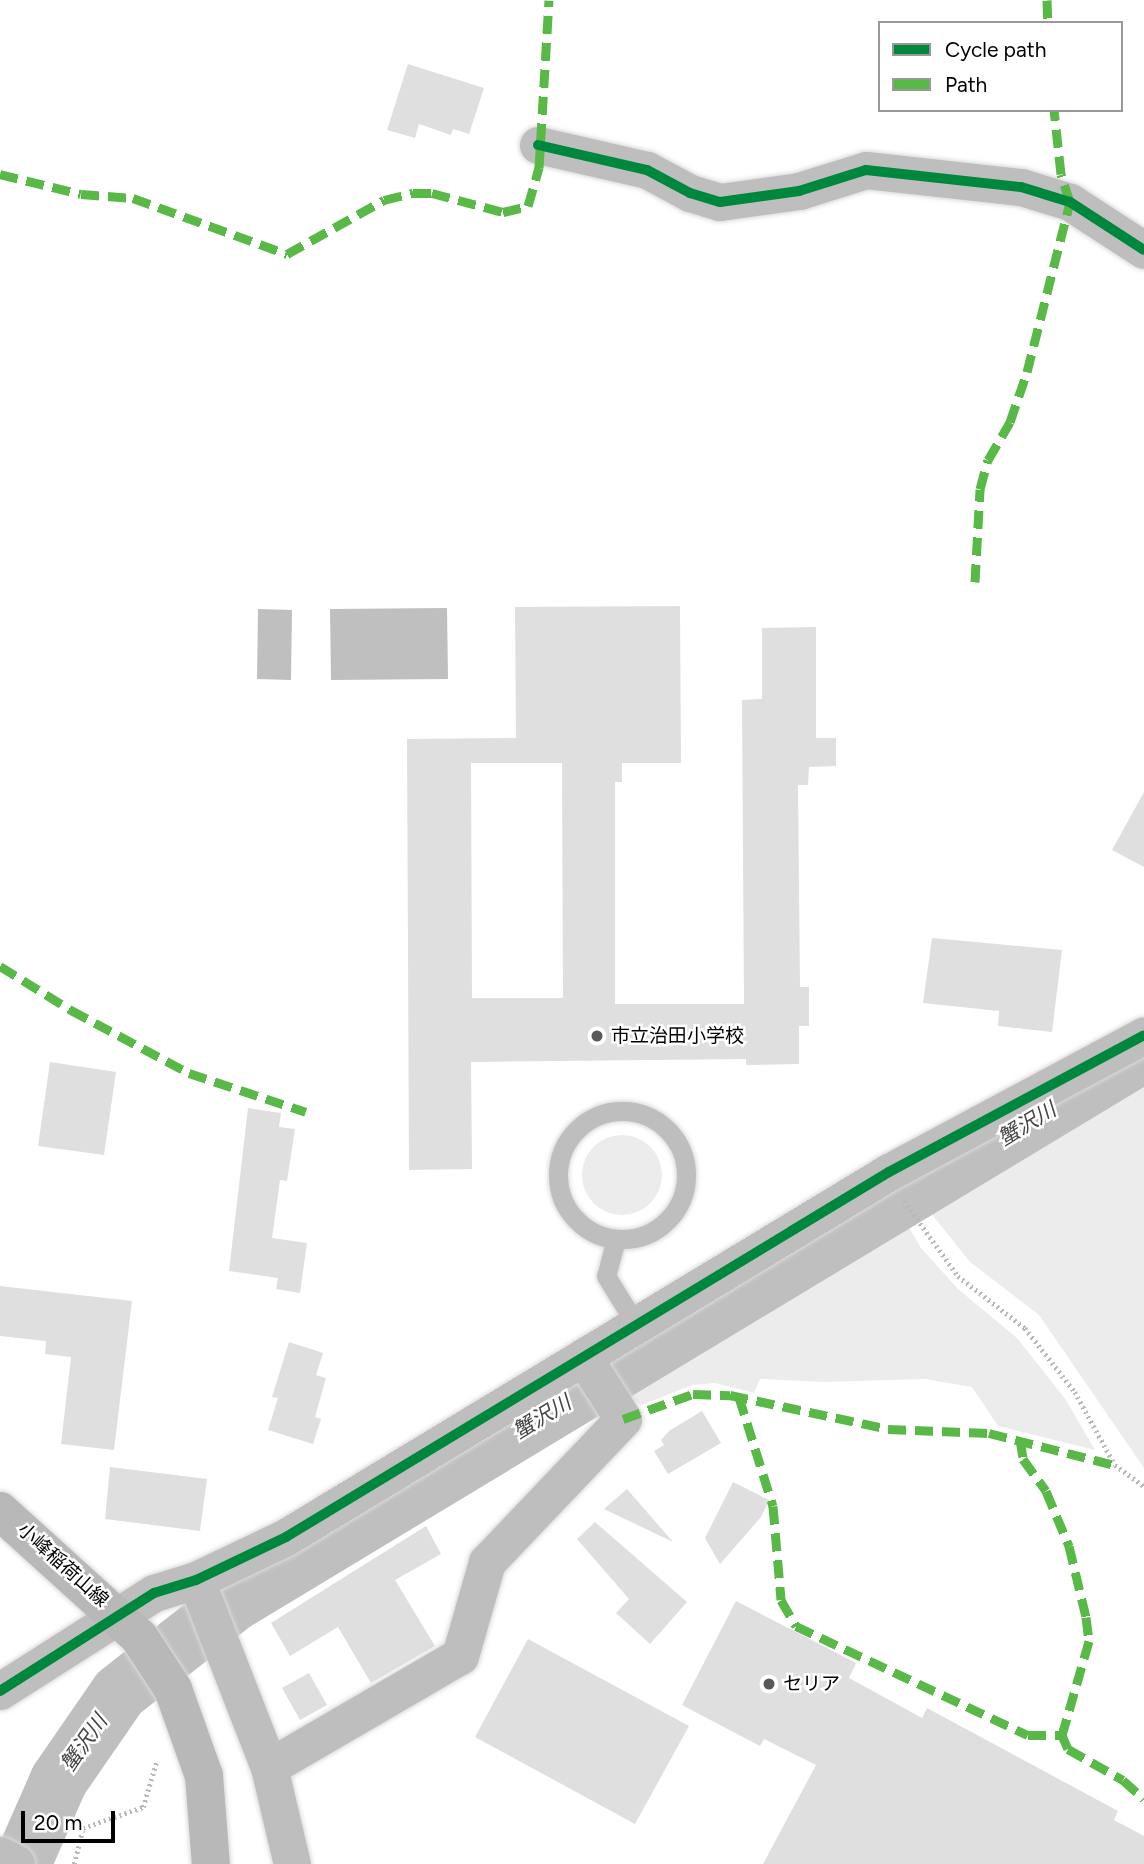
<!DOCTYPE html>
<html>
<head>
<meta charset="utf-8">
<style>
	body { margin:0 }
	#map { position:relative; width:1144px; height:1864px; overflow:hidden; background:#fff; font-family:Figtree,"Noto Sans JP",sans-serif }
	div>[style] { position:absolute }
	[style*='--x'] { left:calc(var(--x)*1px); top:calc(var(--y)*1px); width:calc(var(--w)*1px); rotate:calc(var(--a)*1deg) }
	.green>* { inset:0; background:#ececec }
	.round { border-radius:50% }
	.water>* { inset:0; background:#bfbfbf }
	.river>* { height:58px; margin:-29px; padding:0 29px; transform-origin:29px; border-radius:29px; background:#bfbfbf }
	.building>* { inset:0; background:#dfdfdf }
	.path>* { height:4.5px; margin-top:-2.25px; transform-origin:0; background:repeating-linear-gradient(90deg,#b9b9b9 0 2px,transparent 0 5.5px) }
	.roads { filter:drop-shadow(0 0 2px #dbdbdb) drop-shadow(0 0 2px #dbdbdb) }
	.service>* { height:19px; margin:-9.5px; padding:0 9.5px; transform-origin:9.5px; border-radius:9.5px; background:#bebebe }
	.service>.ring { margin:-9.5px; padding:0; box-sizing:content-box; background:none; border:19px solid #bebebe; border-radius:50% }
	.minor>* { height:37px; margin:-18.5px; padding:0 18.5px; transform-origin:18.5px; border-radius:18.5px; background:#bebebe }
	.secondary>* { height:38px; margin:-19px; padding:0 19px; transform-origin:19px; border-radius:19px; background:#b8b8b8 }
	.trunk>* { height:38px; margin:-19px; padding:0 19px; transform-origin:19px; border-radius:19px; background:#bebebe }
	.quiet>* { height:9px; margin-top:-4.5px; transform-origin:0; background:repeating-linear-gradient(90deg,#58b947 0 18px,transparent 0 27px) }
	.cycleway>* { height:10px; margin:-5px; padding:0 5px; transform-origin:5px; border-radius:5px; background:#00873e }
	.dots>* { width:19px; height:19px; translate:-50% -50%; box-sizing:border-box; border:4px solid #fff; border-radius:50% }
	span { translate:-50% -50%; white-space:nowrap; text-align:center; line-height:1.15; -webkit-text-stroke:5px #fff; paint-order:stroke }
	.poi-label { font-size:19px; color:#000 }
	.left { translate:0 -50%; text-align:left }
	.street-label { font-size:19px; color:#000 }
	.water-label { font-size:21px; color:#444; font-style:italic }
	.legend { position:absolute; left:878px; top:21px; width:245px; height:91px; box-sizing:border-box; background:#fff; border:2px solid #999; margin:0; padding:9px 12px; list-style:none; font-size:21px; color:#000 }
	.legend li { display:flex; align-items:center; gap:14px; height:35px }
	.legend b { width:35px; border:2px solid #999 }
	.scale { position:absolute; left:21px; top:1811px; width:94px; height:32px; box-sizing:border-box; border:4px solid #000; border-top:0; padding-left:9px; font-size:21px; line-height:24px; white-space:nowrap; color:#000; -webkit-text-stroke:5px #fff; paint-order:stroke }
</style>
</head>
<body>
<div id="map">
	<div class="green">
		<div style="clip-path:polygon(1144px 1074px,1144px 1468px,1039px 1315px,970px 1262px,926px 1207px)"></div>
		<div class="round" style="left:582px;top:1135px;width:80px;height:80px"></div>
		<div style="clip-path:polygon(904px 1219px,921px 1248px,958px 1289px,1017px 1338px,1066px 1400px,1095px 1450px,998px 1426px,972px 1387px,925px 1379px,823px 1382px,760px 1379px,754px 1393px,715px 1383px,692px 1385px,642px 1405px,627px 1399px,621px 1390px)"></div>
	</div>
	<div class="water">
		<div style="clip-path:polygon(447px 608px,448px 679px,331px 680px,330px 609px)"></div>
		<div style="clip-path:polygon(258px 609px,292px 610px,291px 680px,257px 679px)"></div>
	</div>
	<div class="river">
		<div style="--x:22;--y:1864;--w:92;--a:-66.2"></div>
		<div style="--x:59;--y:1780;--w:106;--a:-55.4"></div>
		<div style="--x:119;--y:1693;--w:145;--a:-38.3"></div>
		<div style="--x:233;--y:1603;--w:1064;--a:-31.12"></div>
	</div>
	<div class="building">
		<div style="clip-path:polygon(408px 64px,484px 88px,469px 134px,453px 129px,451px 135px,419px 124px,415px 138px,387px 130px)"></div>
		<div style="clip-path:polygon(evenodd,680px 606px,681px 763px,622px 763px,622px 782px,615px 782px,615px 1004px,744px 1004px,742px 700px,762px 699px,762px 628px,816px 627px,816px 738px,836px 738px,836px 766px,809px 767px,808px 785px,798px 785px,800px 987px,809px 987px,809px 1026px,799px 1026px,799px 1064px,746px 1065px,746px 1059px,471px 1062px,472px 1169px,409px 1170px,407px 739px,516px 738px,515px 607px,680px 606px,471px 763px,562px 763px,563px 998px,472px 998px,471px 763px)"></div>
		<div style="clip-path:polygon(1144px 792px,1144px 867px,1112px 850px)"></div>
		<div style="clip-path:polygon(932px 938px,1062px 950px,1052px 1032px,998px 1026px,999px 1011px,923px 1003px)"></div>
		<div style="clip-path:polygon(50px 1062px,116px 1072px,104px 1155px,38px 1146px)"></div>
		<div style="clip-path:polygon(248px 1108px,281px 1113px,279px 1127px,295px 1129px,287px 1181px,280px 1180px,272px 1238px,307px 1243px,300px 1293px,276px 1289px,278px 1278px,229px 1271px)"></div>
		<div style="clip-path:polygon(0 1286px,132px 1301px,114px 1450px,61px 1444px,71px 1357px,45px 1354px,46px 1341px,0 1336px)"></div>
		<div style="clip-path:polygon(289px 1342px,323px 1353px,316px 1375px,326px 1378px,315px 1417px,321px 1419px,313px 1444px,268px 1430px,278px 1398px,272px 1397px)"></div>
		<div style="clip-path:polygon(702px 1411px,721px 1443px,668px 1474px,654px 1451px,664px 1445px,661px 1440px,669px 1431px)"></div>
		<div style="clip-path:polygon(110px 1467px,207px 1479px,200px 1531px,105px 1519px)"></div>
		<div style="clip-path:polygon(733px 1482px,769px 1500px,761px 1517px,720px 1564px,705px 1538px)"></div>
		<div style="clip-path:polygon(627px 1489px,673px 1542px,604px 1509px)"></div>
		<div style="clip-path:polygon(595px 1522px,687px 1602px,650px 1644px,616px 1613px,629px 1599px,577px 1539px)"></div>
		<div style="clip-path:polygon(426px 1526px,441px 1554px,395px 1580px,435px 1646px,371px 1683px,338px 1627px,290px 1656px,271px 1623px)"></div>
		<div style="clip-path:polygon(736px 1601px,856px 1663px,849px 1678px,922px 1718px,927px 1708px,1118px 1811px,1114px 1820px,1144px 1836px,1144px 1864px,763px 1864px,816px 1765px,764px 1739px,760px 1746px,682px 1705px)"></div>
		<div style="clip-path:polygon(528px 1639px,689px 1726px,635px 1824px,475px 1737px)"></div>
		<div style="clip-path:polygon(309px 1673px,327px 1705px,300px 1720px,282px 1688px)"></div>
	</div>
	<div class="path">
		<div style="--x:904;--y:1201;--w:92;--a:54.2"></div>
		<div style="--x:958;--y:1276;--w:85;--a:37.8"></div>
		<div style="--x:1025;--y:1328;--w:81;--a:52"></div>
		<div style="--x:1075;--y:1392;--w:83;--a:61.3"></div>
		<div style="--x:1115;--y:1465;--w:36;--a:36"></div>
		<div style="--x:74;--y:1864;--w:37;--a:-76"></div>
		<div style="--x:83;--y:1828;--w:64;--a:-19.3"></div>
		<div style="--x:143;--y:1807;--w:49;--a:-73.4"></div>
	</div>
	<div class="roads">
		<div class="service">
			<div class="ring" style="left:558px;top:1111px;width:109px;height:109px"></div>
			<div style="--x:616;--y:1239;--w:38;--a:105"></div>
			<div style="--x:606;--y:1276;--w:59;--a:58.2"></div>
		</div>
		<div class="minor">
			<div style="--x:538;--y:145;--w:112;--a:12.9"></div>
			<div style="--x:647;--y:170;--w:49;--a:28.1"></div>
			<div style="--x:690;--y:193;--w:31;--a:17"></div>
			<div style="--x:720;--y:202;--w:80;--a:-7.9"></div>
			<div style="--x:799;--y:191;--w:70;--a:-17.4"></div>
			<div style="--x:866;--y:170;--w:156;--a:6.3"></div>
			<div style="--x:1021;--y:187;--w:51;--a:17"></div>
			<div style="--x:1070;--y:202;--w:88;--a:33"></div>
			<div style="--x:196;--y:1580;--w:201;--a:68.7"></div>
			<div style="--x:269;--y:1767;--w:100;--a:76.7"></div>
			<div style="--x:0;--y:1691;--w:183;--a:-32.5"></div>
			<div style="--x:154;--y:1593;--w:44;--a:-17.2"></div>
			<div style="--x:196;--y:1580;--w:100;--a:-25.5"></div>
			<div style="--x:286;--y:1537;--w:705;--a:-31.19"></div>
			<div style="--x:889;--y:1172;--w:289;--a:-28.2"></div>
			<div style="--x:269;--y:1767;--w:221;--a:-30.2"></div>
			<div style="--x:460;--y:1656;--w:98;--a:-74"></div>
			<div style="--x:487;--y:1562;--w:197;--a:-46.4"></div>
			<div style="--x:623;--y:1419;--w:72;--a:-122.6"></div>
		</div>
		<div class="secondary">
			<div style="--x:0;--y:1511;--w:188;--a:42.2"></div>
			<div style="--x:139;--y:1637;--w:62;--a:56.8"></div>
			<div style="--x:173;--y:1689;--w:92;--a:70.4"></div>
			<div style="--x:204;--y:1776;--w:88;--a:85.5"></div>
		</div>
		<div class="trunk">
			<div style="--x:0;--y:1856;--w:18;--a:27"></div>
		</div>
	</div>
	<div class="quiet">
		<div style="--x:1047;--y:0;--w:23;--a:88"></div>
		<div style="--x:0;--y:174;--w:83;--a:13.9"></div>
		<div style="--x:81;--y:194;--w:52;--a:4.4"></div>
		<div style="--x:133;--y:198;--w:164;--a:20"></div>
		<div style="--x:287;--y:254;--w:111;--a:-29.1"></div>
		<div style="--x:384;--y:200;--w:30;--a:-14"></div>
		<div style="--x:413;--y:193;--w:19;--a:0"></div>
		<div style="--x:432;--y:193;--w:73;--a:15"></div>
		<div style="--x:503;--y:212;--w:26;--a:-13"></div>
		<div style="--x:528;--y:206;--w:40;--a:-74"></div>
		<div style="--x:539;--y:168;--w:168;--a:-86.6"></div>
		<div style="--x:975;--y:582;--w:93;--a:-86.9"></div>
		<div style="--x:980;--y:489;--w:30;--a:-75"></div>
		<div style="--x:988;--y:460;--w:44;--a:-59.9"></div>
		<div style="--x:1010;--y:422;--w:53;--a:-71.2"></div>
		<div style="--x:1027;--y:372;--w:175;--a:-75.8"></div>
		<div style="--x:1070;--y:202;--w:29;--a:-108"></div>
		<div style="--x:1061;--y:174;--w:64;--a:-96.2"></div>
		<div style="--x:0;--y:966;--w:84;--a:31.8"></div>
		<div style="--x:71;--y:1010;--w:134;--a:28.1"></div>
		<div style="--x:189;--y:1073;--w:123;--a:18.4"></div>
		<div style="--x:739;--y:1397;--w:114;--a:72.7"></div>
		<div style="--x:773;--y:1506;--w:94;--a:85.1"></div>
		<div style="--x:781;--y:1600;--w:30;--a:60"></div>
		<div style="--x:796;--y:1626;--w:256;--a:25.2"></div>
		<div style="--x:1028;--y:1735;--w:34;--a:0"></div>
		<div style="--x:1062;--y:1735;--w:15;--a:67"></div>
		<div style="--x:1068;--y:1749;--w:63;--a:29.4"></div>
		<div style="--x:1123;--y:1780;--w:28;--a:42"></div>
		<div style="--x:623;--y:1419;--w:74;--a:-19.7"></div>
		<div style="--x:693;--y:1394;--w:37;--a:2"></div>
		<div style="--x:730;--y:1395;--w:162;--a:12.1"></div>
		<div style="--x:888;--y:1429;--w:101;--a:2.3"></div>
		<div style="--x:989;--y:1433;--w:130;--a:14.3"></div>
		<div style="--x:1020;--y:1439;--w:20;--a:81"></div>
		<div style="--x:1023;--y:1459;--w:39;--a:54"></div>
		<div style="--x:1046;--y:1491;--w:60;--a:67.3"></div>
		<div style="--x:1069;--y:1546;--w:73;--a:76.5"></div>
		<div style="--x:1086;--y:1617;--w:24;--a:83"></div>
		<div style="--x:1089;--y:1641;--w:98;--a:106"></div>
	</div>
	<div class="cycleway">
		<div style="--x:538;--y:145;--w:112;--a:12.9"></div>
		<div style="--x:647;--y:170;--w:49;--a:28.1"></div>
		<div style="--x:690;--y:193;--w:31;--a:17"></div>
		<div style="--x:720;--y:202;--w:80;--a:-7.9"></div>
		<div style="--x:799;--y:191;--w:70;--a:-17.4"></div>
		<div style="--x:866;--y:170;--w:156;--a:6.3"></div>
		<div style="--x:1021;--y:187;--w:51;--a:17"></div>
		<div style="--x:1070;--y:202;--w:88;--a:33"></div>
		<div style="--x:0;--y:1691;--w:183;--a:-32.5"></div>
		<div style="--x:154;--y:1593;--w:44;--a:-17.2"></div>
		<div style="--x:196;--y:1580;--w:100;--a:-25.5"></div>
		<div style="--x:286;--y:1537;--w:705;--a:-31.19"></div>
		<div style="--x:889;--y:1172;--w:289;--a:-28.2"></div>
	</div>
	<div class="dots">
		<div style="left:597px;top:1036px;background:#595959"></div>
		<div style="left:769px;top:1684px;background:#595959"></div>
	</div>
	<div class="poi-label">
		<span class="left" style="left:611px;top:1036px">市立治田小学校</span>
		<span class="left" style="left:783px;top:1684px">セリア</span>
	</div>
	<div class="street-label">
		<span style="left:63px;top:1565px;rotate:42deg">小峰稲荷山線</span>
	</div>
	<div class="water-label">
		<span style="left:1027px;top:1124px;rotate:-31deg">蟹沢川</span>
		<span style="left:542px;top:1417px;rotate:-31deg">蟹沢川</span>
		<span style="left:84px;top:1743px;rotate:-55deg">蟹沢川</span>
	</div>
	<ul class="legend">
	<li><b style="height:9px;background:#00873e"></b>Cycle path</li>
	<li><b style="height:9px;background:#58b947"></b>Path</li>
	</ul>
	<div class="scale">20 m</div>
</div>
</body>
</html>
